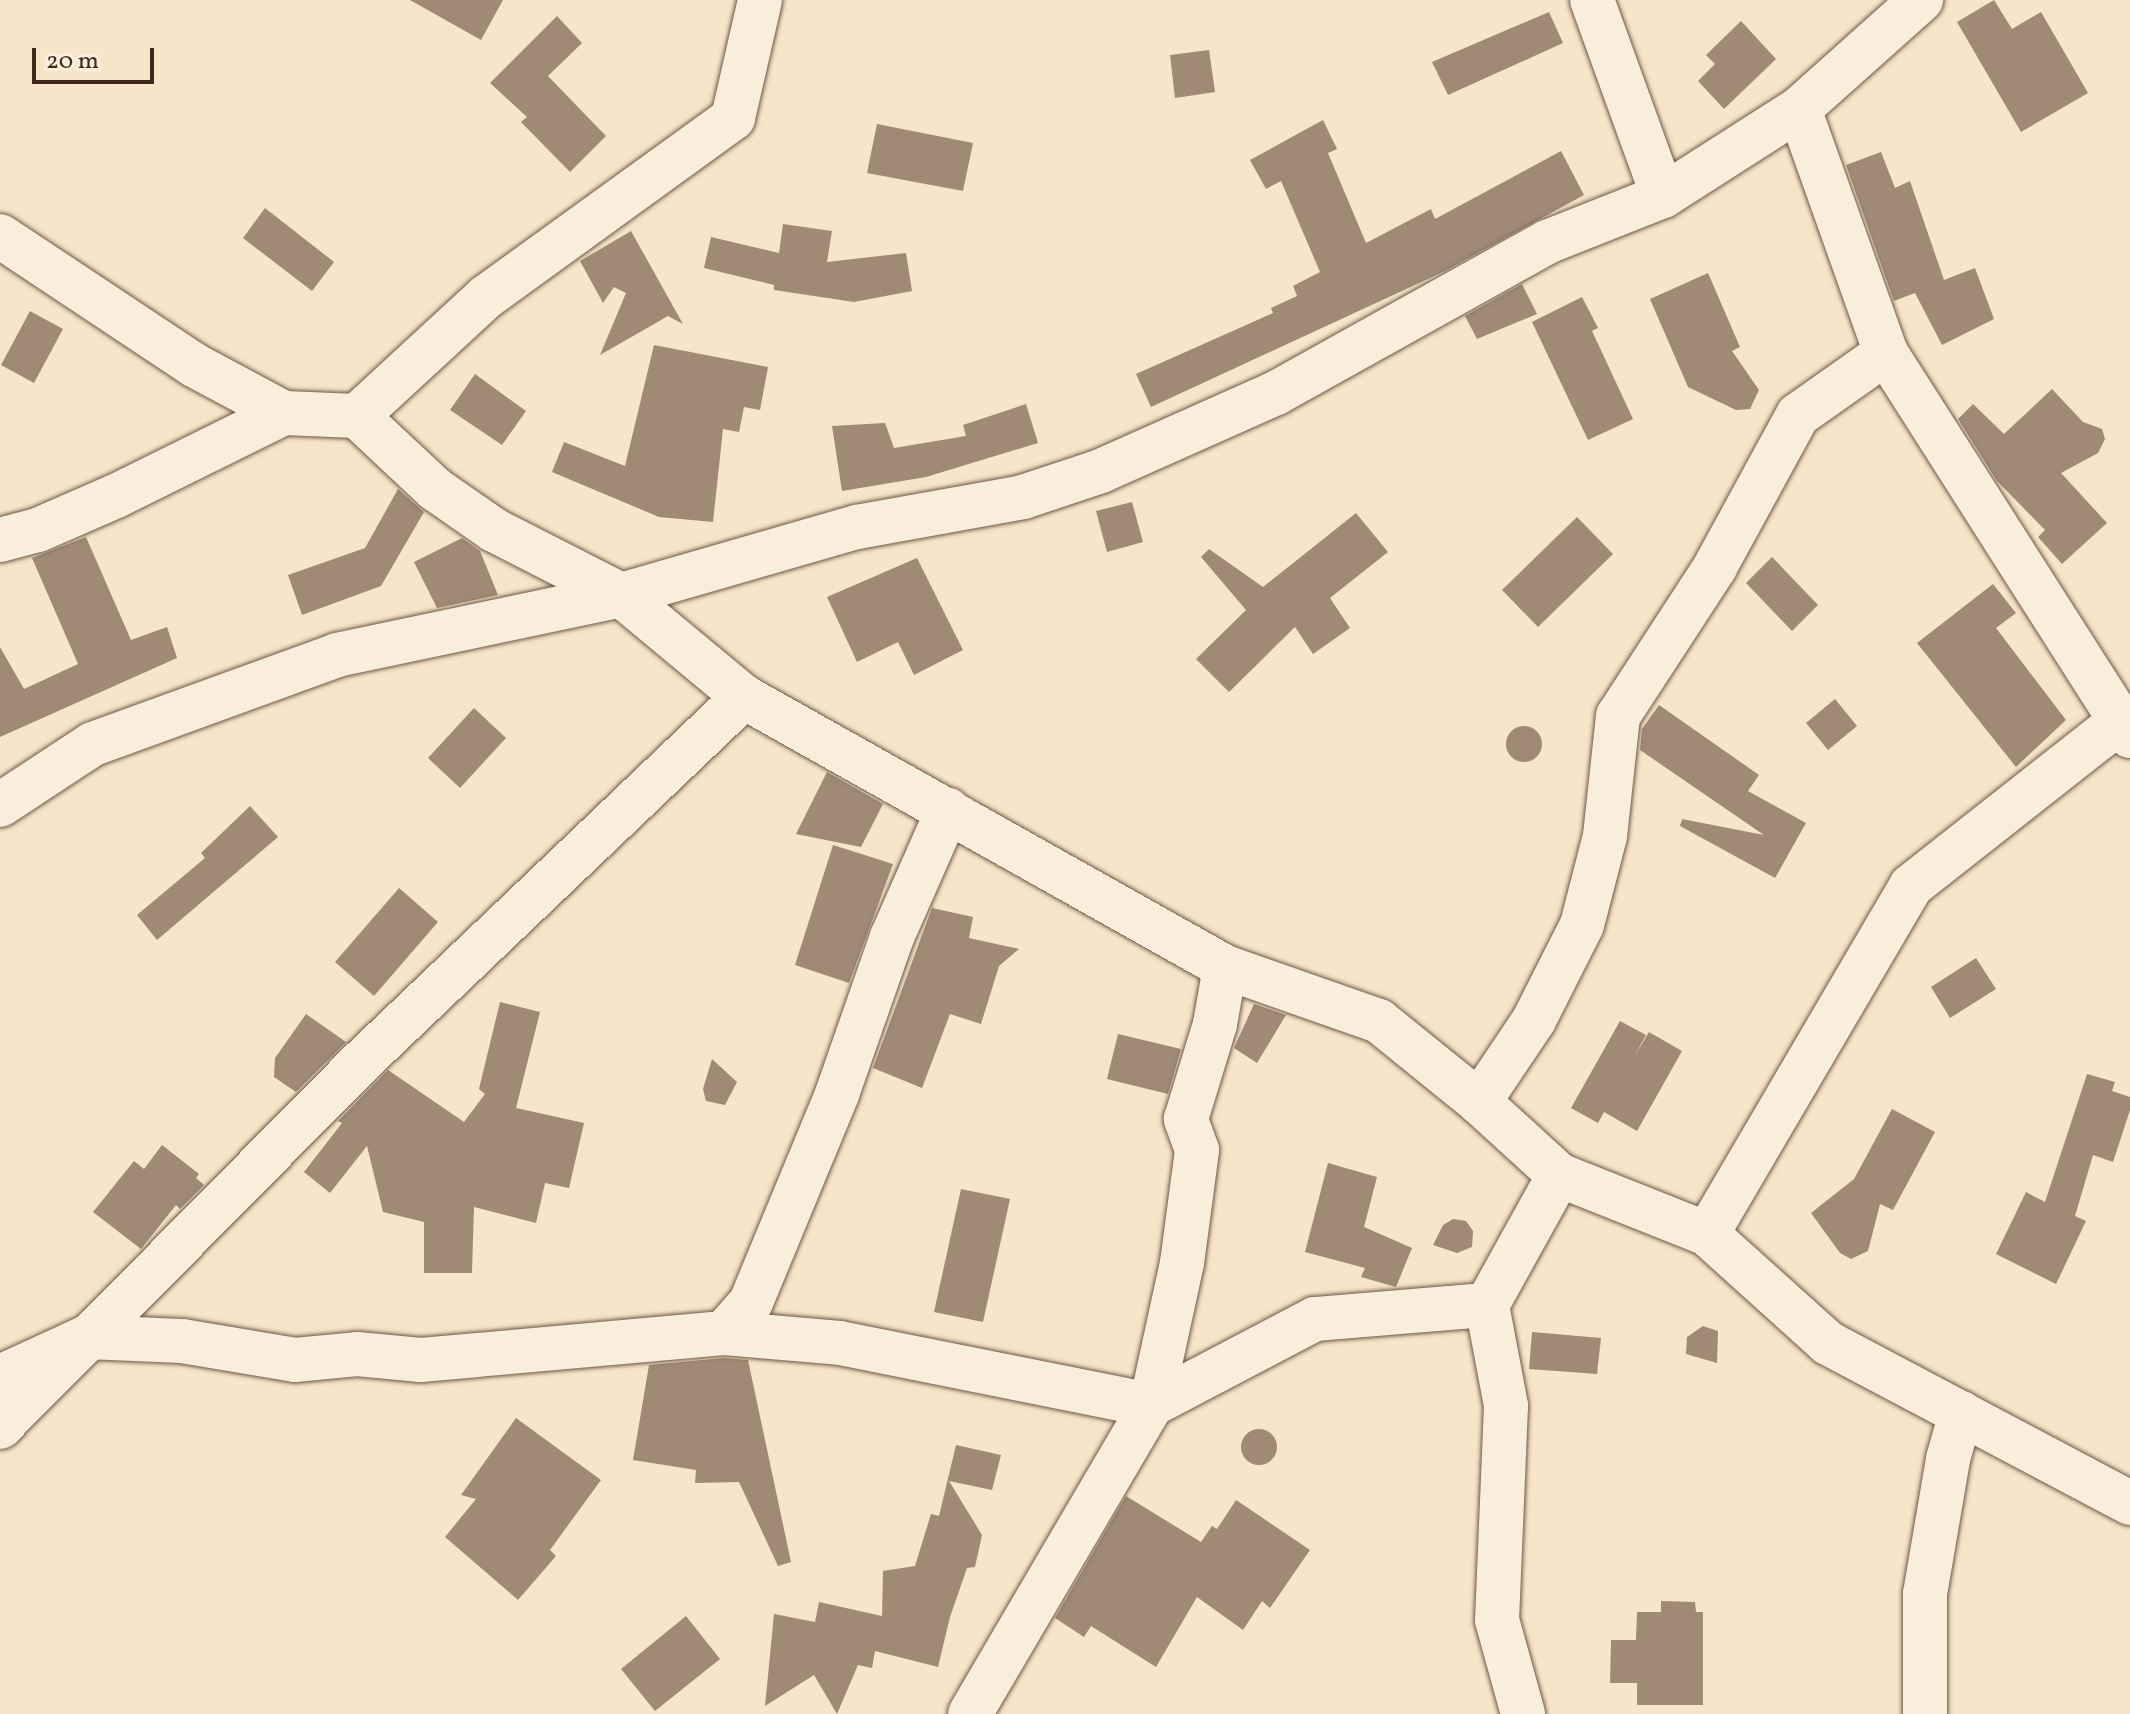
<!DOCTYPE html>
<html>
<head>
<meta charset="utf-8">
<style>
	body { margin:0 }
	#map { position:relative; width:2130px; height:1714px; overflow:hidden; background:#f6e5c8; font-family:Vollkorn,serif }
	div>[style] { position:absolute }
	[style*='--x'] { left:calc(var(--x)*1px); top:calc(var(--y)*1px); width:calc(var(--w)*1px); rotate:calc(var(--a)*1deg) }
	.building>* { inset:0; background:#9f8a75 }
	.round { border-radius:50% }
	.roads { filter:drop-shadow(0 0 2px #6e5746) drop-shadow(0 0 2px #6e5746) }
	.minor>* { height:44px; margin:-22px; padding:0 22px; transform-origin:22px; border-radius:22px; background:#f9eedb }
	span { translate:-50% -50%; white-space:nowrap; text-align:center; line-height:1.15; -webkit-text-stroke:8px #f9eedb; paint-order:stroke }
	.scale { position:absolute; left:32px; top:48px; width:122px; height:36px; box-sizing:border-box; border:4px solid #40281b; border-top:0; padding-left:10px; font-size:24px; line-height:28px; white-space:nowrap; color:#40281b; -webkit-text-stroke:6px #f9eedb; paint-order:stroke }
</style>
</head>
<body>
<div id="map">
	<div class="building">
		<div style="clip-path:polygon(410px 0,503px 0,481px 40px)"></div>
		<div style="clip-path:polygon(1994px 0,2012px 29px,2041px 12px,2088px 93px,2021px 132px,1957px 22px)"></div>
		<div style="clip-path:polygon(1549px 12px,1563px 43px,1448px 95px,1432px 62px)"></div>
		<div style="clip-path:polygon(557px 16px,582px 43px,548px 76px,606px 136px,570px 172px,521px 122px,527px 117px,490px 83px)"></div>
		<div style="clip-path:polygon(1741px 21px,1776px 59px,1724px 109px,1698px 81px,1715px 64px,1706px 55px)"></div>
		<div style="clip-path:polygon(1209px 50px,1215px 92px,1175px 98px,1170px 55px)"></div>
		<div style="clip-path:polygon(1323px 120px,1337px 149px,1328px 153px,1366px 243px,1431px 209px,1435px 219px,1561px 151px,1584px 195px,1443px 272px,1151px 407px,1136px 374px,1273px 313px,1271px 308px,1297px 296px,1293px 286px,1320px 272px,1281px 181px,1266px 189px,1250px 160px)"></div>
		<div style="clip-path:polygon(877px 124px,973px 143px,963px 191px,867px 173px)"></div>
		<div style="clip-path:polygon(1881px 152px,1895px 188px,1910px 181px,1944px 280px,1975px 268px,1994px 319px,1942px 345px,1915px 293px,1894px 301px,1846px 165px)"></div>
		<div style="clip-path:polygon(265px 208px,334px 262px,312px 291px,243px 238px)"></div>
		<div style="clip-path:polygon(783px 224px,832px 231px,827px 262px,906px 253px,912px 291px,854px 302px,774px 290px,774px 285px,704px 268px,711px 237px,779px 253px)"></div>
		<div style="clip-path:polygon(631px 231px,683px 324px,668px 316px,600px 355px,626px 293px,614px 287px,603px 303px,580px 261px)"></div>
		<div style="clip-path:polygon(1708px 273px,1740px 347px,1732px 351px,1759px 390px,1750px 409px,1736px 410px,1688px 387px,1650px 299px)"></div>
		<div style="clip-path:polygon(1522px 284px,1537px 314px,1477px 339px,1465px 316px)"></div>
		<div style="clip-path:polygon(1582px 297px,1598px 328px,1592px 331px,1633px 419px,1588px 440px,1532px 322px)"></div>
		<div style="clip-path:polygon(30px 311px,63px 329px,34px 383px,1px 365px)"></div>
		<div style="clip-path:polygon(654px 345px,768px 367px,760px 410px,744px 407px,739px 432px,723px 429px,713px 522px,659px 517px,552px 472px,564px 442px,625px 466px)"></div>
		<div style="clip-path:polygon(475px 374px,526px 411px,502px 445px,450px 410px)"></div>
		<div style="clip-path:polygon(2052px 389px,2083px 422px,2102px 429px,2105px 439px,2098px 453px,2061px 473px,2107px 523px,2062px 564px,2038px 537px,2045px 530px,1997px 481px,1958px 419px,1973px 404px,2004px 434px)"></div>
		<div style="clip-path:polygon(1026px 404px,1038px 443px,926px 477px,842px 491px,832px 426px,885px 423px,894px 448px,966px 436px,963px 425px)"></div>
		<div style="clip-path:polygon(398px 489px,424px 512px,381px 586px,302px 615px,288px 575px,365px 548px)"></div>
		<div style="clip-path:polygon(1132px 502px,1143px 542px,1107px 552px,1096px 511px)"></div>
		<div style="clip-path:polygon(1356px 513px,1388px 552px,1330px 598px,1350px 628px,1313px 654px,1295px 627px,1229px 692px,1196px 659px,1246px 610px,1201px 557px,1209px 549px,1263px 587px)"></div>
		<div style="clip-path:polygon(1577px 517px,1613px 554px,1538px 627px,1502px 590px)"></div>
		<div style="clip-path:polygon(86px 537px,131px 640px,167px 627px,177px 658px,0 737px,0 647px,24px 689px,78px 664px,32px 558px)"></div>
		<div style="clip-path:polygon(462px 538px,480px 551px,498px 595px,437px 608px,414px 562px)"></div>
		<div style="clip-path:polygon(1772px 557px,1818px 605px,1792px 631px,1746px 583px)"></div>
		<div style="clip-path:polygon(917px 558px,963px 650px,914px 675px,898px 642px,857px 662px,827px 597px)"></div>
		<div style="clip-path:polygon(1993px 584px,2016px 613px,1996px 628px,2066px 720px,2016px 767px,1917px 643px)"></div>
		<div style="clip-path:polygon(1835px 699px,1857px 726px,1828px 750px,1806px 723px)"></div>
		<div style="clip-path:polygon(1659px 705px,1759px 775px,1748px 791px,1806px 823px,1775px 878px,1680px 826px,1682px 819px,1764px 835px,1640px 750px,1642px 729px)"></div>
		<div style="clip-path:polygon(474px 708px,506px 738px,460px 788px,428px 758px)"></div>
		<div class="round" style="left:1506px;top:726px;width:36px;height:36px"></div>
		<div style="clip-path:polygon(827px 772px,883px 804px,861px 847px,796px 834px)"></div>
		<div style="clip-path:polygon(250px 806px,278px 837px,157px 940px,137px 915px,205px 858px,201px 853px)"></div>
		<div style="clip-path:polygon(833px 845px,893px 864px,849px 983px,795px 965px)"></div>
		<div style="clip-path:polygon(399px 888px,438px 922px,374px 996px,335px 962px)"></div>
		<div style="clip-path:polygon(932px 908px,973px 917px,969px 938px,1019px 949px,999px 966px,981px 1024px,950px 1014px,922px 1088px,873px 1068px)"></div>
		<div style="clip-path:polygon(1976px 958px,1996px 989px,1950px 1018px,1931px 987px)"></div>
		<div style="clip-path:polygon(500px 1002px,540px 1012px,516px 1108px,584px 1123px,569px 1188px,545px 1183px,536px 1223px,474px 1207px,472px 1273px,424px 1273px,424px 1222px,383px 1212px,367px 1146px,330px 1193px,304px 1172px,342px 1123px,338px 1121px,388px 1070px,464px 1122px,485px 1094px,479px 1089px)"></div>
		<div style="clip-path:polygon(1254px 1004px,1286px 1015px,1257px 1063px,1234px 1048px)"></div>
		<div style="clip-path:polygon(306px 1014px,346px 1042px,296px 1092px,274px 1077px,275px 1058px)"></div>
		<div style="clip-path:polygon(1620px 1021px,1646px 1035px,1634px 1057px,1649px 1032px,1682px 1051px,1637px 1131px,1604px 1112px,1598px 1123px,1571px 1108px)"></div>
		<div style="clip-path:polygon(1118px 1034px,1181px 1049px,1168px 1094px,1107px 1079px)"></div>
		<div style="clip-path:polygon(712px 1059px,737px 1082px,725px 1105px,706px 1101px,703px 1089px)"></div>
		<div style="clip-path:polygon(2087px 1074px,2115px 1082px,2112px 1091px,2130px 1097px,2130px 1110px,2113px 1162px,2093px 1155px,2075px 1216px,2086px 1221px,2056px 1284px,1996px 1254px,2026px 1192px,2045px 1202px)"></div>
		<div style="clip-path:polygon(1892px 1109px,1935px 1132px,1893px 1210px,1880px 1204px,1868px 1251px,1851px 1259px,1840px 1253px,1811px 1213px,1854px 1179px)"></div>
		<div style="clip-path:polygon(162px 1145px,199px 1174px,196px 1178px,204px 1185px,180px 1209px,176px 1205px,141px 1249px,93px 1212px,134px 1161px,144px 1169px)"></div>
		<div style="clip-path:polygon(1328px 1163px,1377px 1177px,1364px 1227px,1412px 1248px,1396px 1287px,1361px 1277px,1365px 1268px,1305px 1252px)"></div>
		<div style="clip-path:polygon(961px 1189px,1010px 1199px,983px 1322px,934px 1312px)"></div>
		<div style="clip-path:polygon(1453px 1219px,1466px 1221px,1473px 1231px,1472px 1247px,1457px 1253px,1433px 1245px,1443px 1225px)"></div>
		<div style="clip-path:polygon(1703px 1326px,1718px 1331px,1717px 1363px,1686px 1354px,1687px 1337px)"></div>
		<div style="clip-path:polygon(1532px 1332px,1601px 1338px,1597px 1374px,1529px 1369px)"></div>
		<div style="clip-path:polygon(724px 1358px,748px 1360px,791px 1562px,778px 1566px,739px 1482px,695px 1483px,696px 1470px,633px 1460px,649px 1365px)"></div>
		<div style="clip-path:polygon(516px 1418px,601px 1480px,550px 1550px,556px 1556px,518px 1600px,445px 1537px,476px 1499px,461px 1495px)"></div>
		<div class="round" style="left:1241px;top:1429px;width:36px;height:36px"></div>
		<div style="clip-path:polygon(956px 1445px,1001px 1455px,992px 1490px,949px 1481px,982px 1535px,975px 1567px,967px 1568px,950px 1617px,938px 1667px,875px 1651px,872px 1668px,858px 1665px,837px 1714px,814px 1675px,765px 1706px,774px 1614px,815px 1622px,819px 1602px,882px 1616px,883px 1571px,915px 1566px,931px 1514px,939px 1516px)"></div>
		<div style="clip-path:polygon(1126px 1496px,1201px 1542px,1212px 1526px,1217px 1529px,1236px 1500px,1310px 1550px,1270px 1608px,1262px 1601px,1243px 1630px,1197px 1597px,1156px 1667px,1091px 1626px,1084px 1637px,1055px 1618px)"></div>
		<div style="clip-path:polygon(1661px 1601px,1695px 1602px,1696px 1612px,1703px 1612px,1703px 1705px,1637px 1705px,1637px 1683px,1610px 1683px,1611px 1640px,1636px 1640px,1637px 1612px,1661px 1612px)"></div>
		<div style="clip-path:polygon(686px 1616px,720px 1659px,655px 1711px,621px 1669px)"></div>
	</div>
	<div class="roads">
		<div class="minor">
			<div style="--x:1592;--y:0;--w:208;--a:70.1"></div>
			<div style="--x:0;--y:236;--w:233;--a:33.6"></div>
			<div style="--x:194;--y:365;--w:102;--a:28.1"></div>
			<div style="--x:284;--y:413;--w:73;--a:2.4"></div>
			<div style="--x:357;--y:416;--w:107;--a:43.1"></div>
			<div style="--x:435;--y:489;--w:72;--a:34.8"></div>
			<div style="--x:494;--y:530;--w:143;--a:27.1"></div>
			<div style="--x:621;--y:595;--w:160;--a:39.7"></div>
			<div style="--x:744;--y:697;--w:552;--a:29.31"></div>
			<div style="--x:1225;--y:967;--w:163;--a:19.3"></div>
			<div style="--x:1379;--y:1021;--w:129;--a:39"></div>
			<div style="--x:1479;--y:1102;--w:108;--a:42.4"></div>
			<div style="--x:1559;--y:1175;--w:159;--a:21.7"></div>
			<div style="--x:1707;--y:1234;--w:163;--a:42"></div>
			<div style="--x:1828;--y:1343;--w:342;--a:27.9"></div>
			<div style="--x:1886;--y:353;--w:454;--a:57.5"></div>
			<div style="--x:357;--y:416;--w:176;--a:-42.7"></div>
			<div style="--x:486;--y:297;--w:305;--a:-35.9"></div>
			<div style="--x:733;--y:118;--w:121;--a:-77.1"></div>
			<div style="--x:0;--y:540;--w:39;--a:-15"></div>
			<div style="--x:38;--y:530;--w:85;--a:-23.6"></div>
			<div style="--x:116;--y:496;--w:187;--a:-26.3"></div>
			<div style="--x:0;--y:805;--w:111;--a:-33.3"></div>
			<div style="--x:93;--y:744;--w:260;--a:-20"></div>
			<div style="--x:337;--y:655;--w:290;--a:-11.9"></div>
			<div style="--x:621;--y:595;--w:246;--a:-16.1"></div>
			<div style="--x:857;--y:527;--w:169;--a:-10.2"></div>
			<div style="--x:1023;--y:497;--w:82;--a:-18.4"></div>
			<div style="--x:1101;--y:471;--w:192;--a:-24"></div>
			<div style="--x:1276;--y:393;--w:310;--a:-29.1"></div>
			<div style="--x:1547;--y:242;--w:125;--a:-21.6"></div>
			<div style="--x:1663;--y:196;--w:161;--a:-32.6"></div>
			<div style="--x:1799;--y:109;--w:164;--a:-41.8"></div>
			<div style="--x:1479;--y:1102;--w:99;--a:-56.1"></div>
			<div style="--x:1534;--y:1020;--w:106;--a:-63.2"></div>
			<div style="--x:1582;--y:925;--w:92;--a:-75.5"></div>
			<div style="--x:1605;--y:836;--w:121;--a:-83.8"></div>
			<div style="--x:1618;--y:716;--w:178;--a:-56.9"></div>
			<div style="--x:1715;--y:567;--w:173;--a:-61.4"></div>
			<div style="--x:1798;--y:415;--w:108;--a:-35.2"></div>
			<div style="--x:1886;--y:353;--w:259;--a:-109.6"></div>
			<div style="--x:1707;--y:1234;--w:403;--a:-59.6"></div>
			<div style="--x:1911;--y:886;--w:263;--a:-38.2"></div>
			<div style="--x:1487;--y:1305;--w:103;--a:79.3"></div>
			<div style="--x:1506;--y:1406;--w:214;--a:92.4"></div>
			<div style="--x:1497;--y:1620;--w:98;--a:74.5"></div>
			<div style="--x:724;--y:1333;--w:41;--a:-48.9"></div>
			<div style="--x:751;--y:1302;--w:225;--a:-67.5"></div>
			<div style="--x:837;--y:1094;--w:166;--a:-70.7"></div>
			<div style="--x:892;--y:937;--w:139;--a:-66.2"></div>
			<div style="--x:0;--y:1377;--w:96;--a:-24.7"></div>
			<div style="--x:87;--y:1337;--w:95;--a:2.4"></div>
			<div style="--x:182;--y:1341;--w:115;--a:9.5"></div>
			<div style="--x:295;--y:1360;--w:62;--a:-5.5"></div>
			<div style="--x:357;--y:1354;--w:64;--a:5.4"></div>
			<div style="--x:421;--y:1360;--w:304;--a:-5.1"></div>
			<div style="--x:724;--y:1333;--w:116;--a:4.9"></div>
			<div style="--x:840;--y:1343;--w:317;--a:11.3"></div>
			<div style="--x:1151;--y:1405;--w:185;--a:-27.7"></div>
			<div style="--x:1315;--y:1319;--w:173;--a:-4.7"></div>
			<div style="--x:1487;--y:1305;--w:149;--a:-61"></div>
			<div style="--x:0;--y:1427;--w:513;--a:-45.32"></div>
			<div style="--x:361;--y:1062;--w:529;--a:-43.62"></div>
			<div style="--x:970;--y:1714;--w:358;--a:-59.6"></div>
			<div style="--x:1151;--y:1405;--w:145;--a:-77.7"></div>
			<div style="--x:1182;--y:1263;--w:114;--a:-82.4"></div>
			<div style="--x:1197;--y:1150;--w:33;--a:-110"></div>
			<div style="--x:1186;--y:1119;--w:99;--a:-73"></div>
			<div style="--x:1215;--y:1024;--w:58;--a:-80"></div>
			<div style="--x:1925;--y:1714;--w:120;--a:-90"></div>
			<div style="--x:1925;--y:1594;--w:137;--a:-80.3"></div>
			<div style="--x:1948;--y:1459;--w:48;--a:-74.2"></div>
		</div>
	</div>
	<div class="scale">20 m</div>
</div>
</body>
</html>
